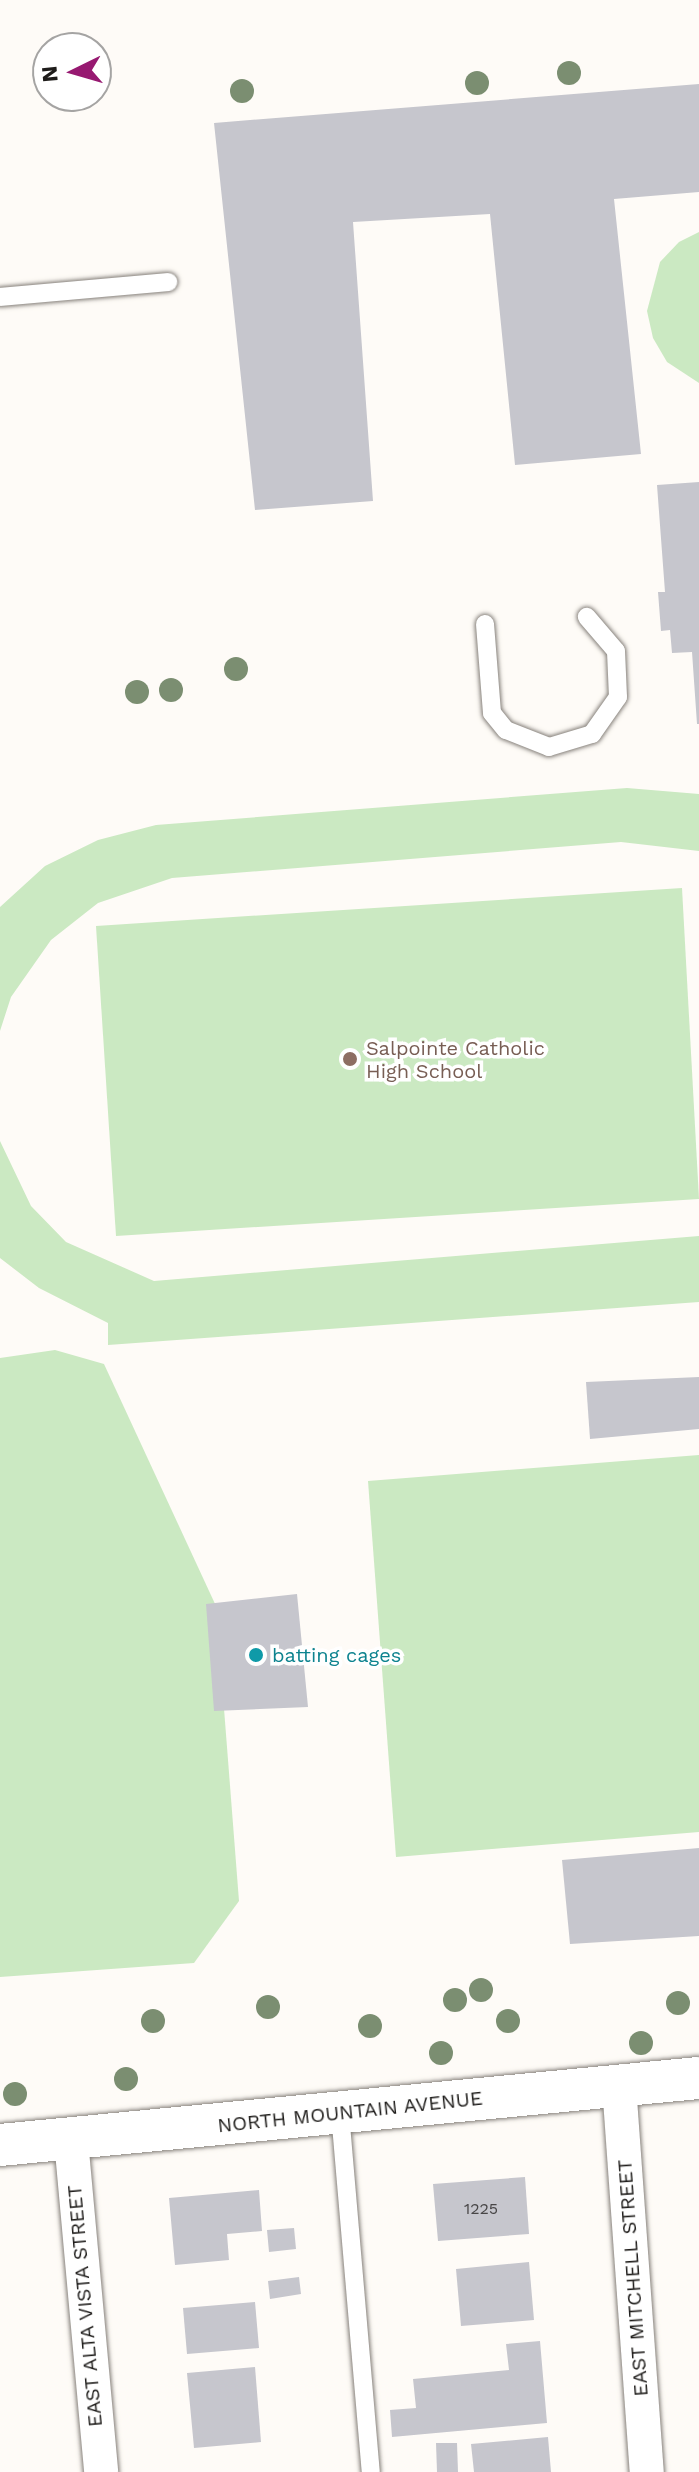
<!DOCTYPE html>
<html>
<head>
<meta charset="utf-8">
<style>
	body { margin:0 }
	#map { position:relative; width:699px; height:2472px; overflow:hidden; background:#fefbf7; font-family:"Work Sans",sans-serif }
	div>[style] { position:absolute }
	[style*='--x'] { left:calc(var(--x)*1px); top:calc(var(--y)*1px); width:calc(var(--w)*1px); rotate:calc(var(--a)*1deg) }
	.green>* { inset:0; background:#cbe9c2 }
	.building>* { inset:0; background:#c6c6cd }
	.roads { filter:drop-shadow(0 0 2px #87827c) drop-shadow(0 0 2px #87827c) }
	.service>* { height:18px; margin:-9px; padding:0 9px; transform-origin:9px; border-radius:9px; background:#fff }
	.minor>* { height:34px; margin:-17px; padding:0 17px; transform-origin:17px; border-radius:17px; background:#fff }
	.tertiary>* { height:42px; margin:-21px; padding:0 21px; transform-origin:21px; border-radius:21px; background:#fff }
	.trees>* { width:24px; height:24px; margin:-12px; border-radius:50%; background:#7b8e71 }
	.dots>* { width:22px; height:22px; translate:-50% -50%; box-sizing:border-box; border:4px solid #fff; border-radius:50% }
	span { translate:-50% -50%; white-space:nowrap; text-align:center; line-height:1.15; -webkit-text-stroke:7px #fff; paint-order:stroke }
	.number-label { font-size:16px; color:#484647 }
	.number-label span { -webkit-text-stroke-width:0 }
	.education-label { font-size:20px; color:#785e54 }
	.left { translate:0 -50%; text-align:left }
	.culture-label { font-size:20px; color:#0d838f }
	.street-label { font-size:20px; color:#1e1c1a }
	.north { position:absolute; left:32px; top:32px; width:80px; height:80px; box-sizing:border-box; background:#fff; border:2px solid #a5a4a3; border-radius:50%; rotate:265deg; font-size:22px; font-weight:700; line-height:32px; text-align:center; color:#1e1c1a }
	.north::after { content:''; display:block; margin:auto; width:28px; height:36px; background:#971971; clip-path:polygon(50% 0,100% 100%,50% 72%,0 100%) }
</style>
</head>
<body>
<div id="map">
	<div class="green">
		<div style="clip-path:polygon(699px 232px,699px 383px,667px 362px,653px 338px,647px 311px,660px 262px,679px 242px)"></div>
		<div style="clip-path:polygon(627px 788px,699px 794px,699px 851px,621px 842px,172px 878px,98px 903px,51px 940px,11px 997px,0 1031px,0 907px,45px 866px,98px 840px,156px 825px)"></div>
		<div style="clip-path:polygon(682px 888px,699px 1199px,116px 1236px,96px 926px)"></div>
		<div style="clip-path:polygon(0 1141px,31px 1206px,66px 1242px,154px 1281px,699px 1236px,699px 1302px,108px 1345px,108px 1323px,39px 1288px,0 1258px)"></div>
		<div style="clip-path:polygon(55px 1350px,104px 1364px,216px 1606px,239px 1901px,194px 1963px,0 1977px,0 1358px)"></div>
		<div style="clip-path:polygon(699px 1455px,699px 1832px,396px 1857px,368px 1481px)"></div>
	</div>
	<div class="building">
		<div style="clip-path:polygon(699px 84px,699px 192px,614px 199px,641px 454px,515px 465px,490px 214px,353px 222px,373px 501px,255px 510px,214px 123px)"></div>
		<div style="clip-path:polygon(699px 482px,699px 724px,697px 724px,692px 652px,672px 653px,670px 630px,661px 631px,658px 592px,665px 592px,657px 485px)"></div>
		<div style="clip-path:polygon(699px 1377px,699px 1429px,590px 1439px,586px 1382px)"></div>
		<div style="clip-path:polygon(297px 1594px,308px 1707px,214px 1711px,206px 1604px)"></div>
		<div style="clip-path:polygon(699px 1848px,699px 1936px,570px 1944px,562px 1860px)"></div>
		<div style="clip-path:polygon(525px 2177px,529px 2234px,438px 2241px,433px 2184px)"></div>
		<div style="clip-path:polygon(259px 2190px,262px 2231px,227px 2234px,229px 2260px,175px 2265px,169px 2198px)"></div>
		<div style="clip-path:polygon(294px 2228px,296px 2249px,269px 2252px,267px 2230px)"></div>
		<div style="clip-path:polygon(529px 2262px,534px 2320px,461px 2326px,456px 2269px)"></div>
		<div style="clip-path:polygon(299px 2277px,301px 2294px,270px 2299px,268px 2281px)"></div>
		<div style="clip-path:polygon(255px 2302px,259px 2348px,187px 2354px,183px 2308px)"></div>
		<div style="clip-path:polygon(540px 2341px,547px 2423px,392px 2437px,390px 2410px,416px 2408px,413px 2379px,509px 2370px,506px 2344px)"></div>
		<div style="clip-path:polygon(255px 2367px,261px 2442px,194px 2448px,187px 2373px)"></div>
		<div style="clip-path:polygon(548px 2437px,551px 2472px,474px 2472px,471px 2444px)"></div>
		<div style="clip-path:polygon(436px 2443px,457px 2443px,458px 2472px,437px 2472px)"></div>
	</div>
	<div class="roads">
		<div class="service">
			<div style="--x:0;--y:297;--w:169;--a:-5.1"></div>
			<div style="--x:485;--y:624;--w:89;--a:85.5"></div>
			<div style="--x:492;--y:713;--w:22;--a:51"></div>
			<div style="--x:506;--y:730;--w:46;--a:21.6"></div>
			<div style="--x:549;--y:747;--w:45;--a:-16.8"></div>
			<div style="--x:592;--y:734;--w:45;--a:-54.9"></div>
			<div style="--x:618;--y:697;--w:46;--a:-92.5"></div>
			<div style="--x:616;--y:651;--w:45;--a:-130.5"></div>
			<div style="--x:340;--y:2113;--w:360;--a:85.1"></div>
		</div>
		<div class="minor">
			<div style="--x:619;--y:2085;--w:388;--a:85.9"></div>
			<div style="--x:71;--y:2140;--w:333;--a:84.8"></div>
		</div>
		<div class="tertiary">
			<div style="--x:0;--y:2145;--w:702;--a:-5.48"></div>
		</div>
	</div>
	<div class="trees">
		<div style="left:569px;top:73px"></div>
		<div style="left:477px;top:83px"></div>
		<div style="left:242px;top:91px"></div>
		<div style="left:236px;top:669px"></div>
		<div style="left:171px;top:690px"></div>
		<div style="left:137px;top:692px"></div>
		<div style="left:481px;top:1990px"></div>
		<div style="left:455px;top:2000px"></div>
		<div style="left:678px;top:2003px"></div>
		<div style="left:268px;top:2007px"></div>
		<div style="left:153px;top:2021px"></div>
		<div style="left:508px;top:2021px"></div>
		<div style="left:370px;top:2026px"></div>
		<div style="left:641px;top:2043px"></div>
		<div style="left:441px;top:2053px"></div>
		<div style="left:126px;top:2079px"></div>
		<div style="left:15px;top:2094px"></div>
	</div>
	<div class="dots">
		<div style="left:350px;top:1059px;background:#8d6e63"></div>
		<div style="left:256px;top:1655px;background:#0f9aa8"></div>
	</div>
	<div class="number-label">
		<span style="left:481px;top:2209px">1225</span>
	</div>
	<div class="education-label">
		<span class="left" style="left:366px;top:1060px">Salpointe Catholic<br>High School</span>
	</div>
	<div class="culture-label">
		<span class="left" style="left:272px;top:1655px">batting cages</span>
	</div>
	<div class="street-label">
		<span style="left:350px;top:2112px;rotate:-6deg">NORTH MOUNTAIN AVENUE</span>
		<span style="left:633px;top:2278px;rotate:-94deg">EAST MITCHELL STREET</span>
		<span style="left:85px;top:2306px;rotate:-95deg">EAST ALTA VISTA STREET</span>
	</div>
	<div class="north">N</div>
</div>
</body>
</html>
